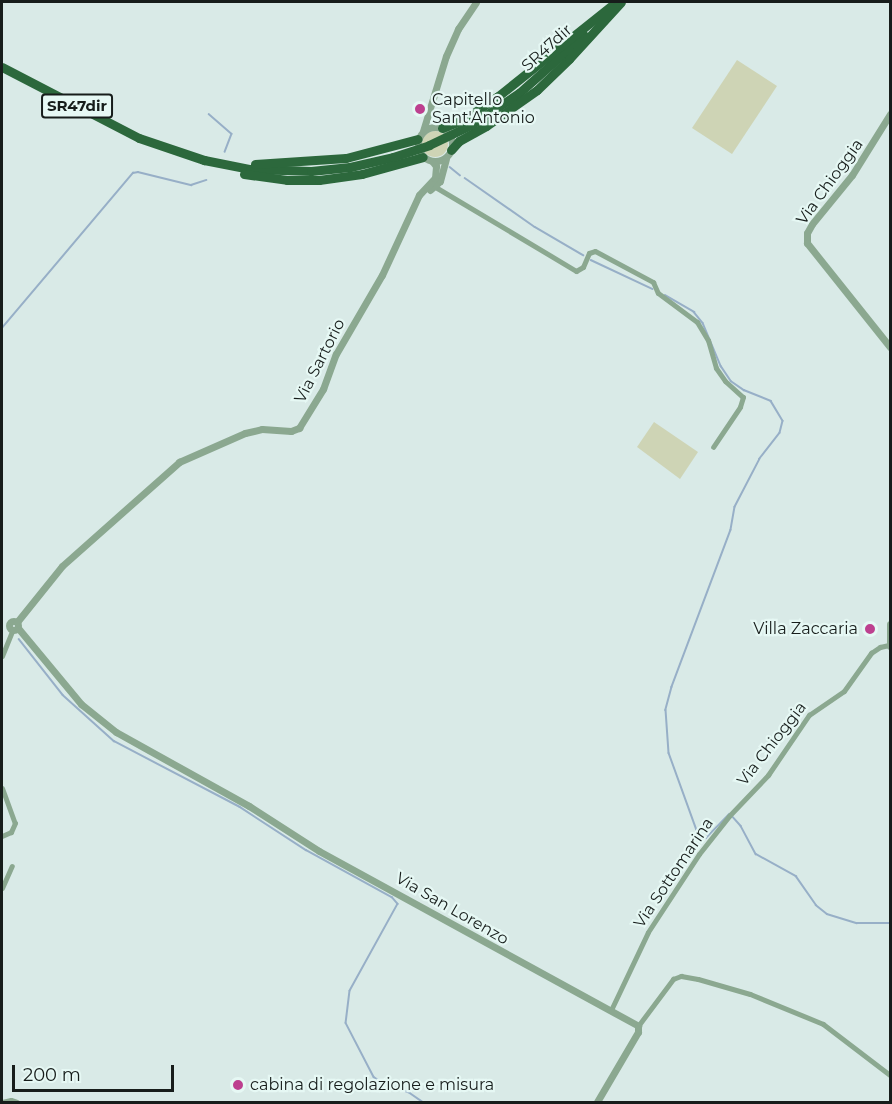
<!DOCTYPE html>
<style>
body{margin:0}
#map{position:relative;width:892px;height:1104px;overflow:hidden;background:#d9eae7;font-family:Montserrat,sans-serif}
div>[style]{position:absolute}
.green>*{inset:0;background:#ced4b5}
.round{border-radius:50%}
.stream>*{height:1.5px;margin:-0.75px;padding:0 0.75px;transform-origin:0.75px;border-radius:0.75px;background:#97afc7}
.minor>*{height:5px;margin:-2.5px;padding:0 2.5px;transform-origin:2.5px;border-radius:2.5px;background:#8ba890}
.tertiary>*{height:7px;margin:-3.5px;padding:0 3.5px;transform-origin:3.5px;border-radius:3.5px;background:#8ba890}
.tertiary>.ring{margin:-3.5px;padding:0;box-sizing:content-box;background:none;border:7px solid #8ba890;border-radius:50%}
.trunk>*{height:9px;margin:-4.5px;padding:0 4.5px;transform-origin:4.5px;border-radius:4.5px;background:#2c683c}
.trunk-bridge>*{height:9px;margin:-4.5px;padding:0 4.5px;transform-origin:4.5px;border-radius:4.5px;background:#2c683c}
.dots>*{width:16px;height:16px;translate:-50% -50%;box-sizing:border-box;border:3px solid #e6f8f4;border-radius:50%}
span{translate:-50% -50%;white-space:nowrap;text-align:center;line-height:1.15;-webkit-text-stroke:4.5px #e6f8f4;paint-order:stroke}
.shield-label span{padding:2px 4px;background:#e6f8f4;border:2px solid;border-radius:4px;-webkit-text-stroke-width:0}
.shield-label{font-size:15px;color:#171d1b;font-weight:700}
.street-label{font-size:16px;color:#171d1b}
.poi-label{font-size:16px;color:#171d1b}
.left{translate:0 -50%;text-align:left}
.right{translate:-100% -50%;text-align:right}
.frame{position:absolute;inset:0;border:3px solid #171d1b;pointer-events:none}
.scale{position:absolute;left:12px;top:1065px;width:162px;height:27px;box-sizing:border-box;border:3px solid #171d1b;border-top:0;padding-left:8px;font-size:18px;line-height:21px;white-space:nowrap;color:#171d1b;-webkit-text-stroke:4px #e6f8f4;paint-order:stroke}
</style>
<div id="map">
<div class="green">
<i style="clip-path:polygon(737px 60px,777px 86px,732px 154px,692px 128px)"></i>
<i class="round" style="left:422px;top:131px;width:26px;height:26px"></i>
<i style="clip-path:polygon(654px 422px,698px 452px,680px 479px,637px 447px)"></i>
</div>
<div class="stream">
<i style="left:209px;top:114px;width:30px;rotate:41deg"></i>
<i style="left:232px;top:134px;width:19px;rotate:111deg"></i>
<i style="left:450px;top:167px;width:13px;rotate:39deg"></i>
<i style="left:465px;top:178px;width:85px;rotate:35deg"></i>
<i style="left:535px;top:227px;width:56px;rotate:30.3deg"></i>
<i style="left:591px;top:260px;width:68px;rotate:25.1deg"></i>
<i style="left:665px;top:295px;width:34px;rotate:30deg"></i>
<i style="left:694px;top:312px;width:14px;rotate:51deg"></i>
<i style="left:703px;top:323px;width:47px;rotate:67.3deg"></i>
<i style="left:721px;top:366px;width:18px;rotate:56deg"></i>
<i style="left:731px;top:381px;width:16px;rotate:35deg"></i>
<i style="left:744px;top:390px;width:29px;rotate:22deg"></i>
<i style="left:771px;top:401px;width:23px;rotate:59deg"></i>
<i style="left:783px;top:421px;width:12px;rotate:104deg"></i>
<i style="left:780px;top:433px;width:33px;rotate:128deg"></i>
<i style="left:760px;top:459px;width:54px;rotate:117.5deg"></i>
<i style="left:735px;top:507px;width:23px;rotate:100deg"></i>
<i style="left:731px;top:530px;width:168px;rotate:110.6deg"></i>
<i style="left:672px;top:687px;width:24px;rotate:105deg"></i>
<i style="left:666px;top:710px;width:43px;rotate:86deg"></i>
<i style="left:669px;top:753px;width:88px;rotate:70.1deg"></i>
<i style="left:699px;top:836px;width:7px;rotate:16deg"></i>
<i style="left:706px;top:838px;width:33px;rotate:-46deg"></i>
<i style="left:2px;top:328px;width:203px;rotate:-49.8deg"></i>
<i style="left:133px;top:173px;width:5px;rotate:-11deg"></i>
<i style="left:138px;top:172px;width:55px;rotate:13.8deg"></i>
<i style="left:191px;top:185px;width:16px;rotate:-18deg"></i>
<i style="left:19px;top:639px;width:71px;rotate:51.8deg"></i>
<i style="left:63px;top:695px;width:69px;rotate:42deg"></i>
<i style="left:114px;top:741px;width:142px;rotate:27.6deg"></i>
<i style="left:240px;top:807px;width:79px;rotate:33.1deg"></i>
<i style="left:306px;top:850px;width:98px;rotate:28.7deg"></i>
<i style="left:392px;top:897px;width:9px;rotate:49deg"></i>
<i style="left:398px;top:904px;width:99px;rotate:118.9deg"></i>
<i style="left:350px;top:991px;width:32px;rotate:97deg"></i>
<i style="left:346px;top:1023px;width:61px;rotate:62.6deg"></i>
<i style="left:374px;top:1077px;width:11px;rotate:34deg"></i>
<i style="left:383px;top:1083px;width:29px;rotate:20deg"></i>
<i style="left:410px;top:1093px;width:16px;rotate:35deg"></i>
<i style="left:733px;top:817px;width:12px;rotate:48deg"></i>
<i style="left:741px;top:826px;width:32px;rotate:62deg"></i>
<i style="left:756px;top:854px;width:46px;rotate:28.8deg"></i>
<i style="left:796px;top:876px;width:35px;rotate:55deg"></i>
<i style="left:816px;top:905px;width:14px;rotate:39deg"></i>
<i style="left:827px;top:914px;width:31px;rotate:17deg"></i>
<i style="left:857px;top:923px;width:33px"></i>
</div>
<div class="minor">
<i style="left:432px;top:185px;width:168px;rotate:30.8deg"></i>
<i style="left:576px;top:271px;width:8px;rotate:-30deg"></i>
<i style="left:583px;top:267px;width:15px;rotate:-67deg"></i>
<i style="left:589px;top:253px;width:6px;rotate:-18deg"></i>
<i style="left:595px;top:251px;width:66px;rotate:28.1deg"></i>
<i style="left:653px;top:282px;width:12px;rotate:66deg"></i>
<i style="left:658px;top:293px;width:49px;rotate:36.6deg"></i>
<i style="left:697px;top:322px;width:21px;rotate:59deg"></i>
<i style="left:708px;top:340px;width:29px;rotate:74deg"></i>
<i style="left:716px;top:368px;width:16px;rotate:55deg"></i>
<i style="left:725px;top:381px;width:24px;rotate:42deg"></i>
<i style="left:743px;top:397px;width:10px;rotate:107deg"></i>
<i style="left:740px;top:407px;width:48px;rotate:124deg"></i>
<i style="left:2px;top:656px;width:27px;rotate:-68deg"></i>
<i style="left:2px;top:788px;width:37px;rotate:70deg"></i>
<i style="left:15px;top:823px;width:10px;rotate:114deg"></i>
<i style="left:11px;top:832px;width:10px;rotate:156deg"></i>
<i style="left:2px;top:888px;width:24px;rotate:-66deg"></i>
<i style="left:611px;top:1010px;width:86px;rotate:-64.6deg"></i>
<i style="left:648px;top:932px;width:93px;rotate:-56.8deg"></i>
<i style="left:699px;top:854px;width:48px;rotate:-51.7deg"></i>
<i style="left:729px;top:816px;width:57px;rotate:-46.4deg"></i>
<i style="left:768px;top:775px;width:73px;rotate:-55.7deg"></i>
<i style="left:809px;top:715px;width:42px;rotate:-34.4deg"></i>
<i style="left:844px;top:691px;width:47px;rotate:-54.6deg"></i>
<i style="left:871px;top:653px;width:11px;rotate:-34deg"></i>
<i style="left:880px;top:647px;width:9px;rotate:-13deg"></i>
<i style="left:638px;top:1026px;width:59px;rotate:-53.3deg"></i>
<i style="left:673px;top:979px;width:9px;rotate:-21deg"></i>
<i style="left:681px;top:976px;width:17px;rotate:10deg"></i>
<i style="left:698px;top:979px;width:54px;rotate:16.1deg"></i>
<i style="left:750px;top:994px;width:79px;rotate:22.3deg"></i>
<i style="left:823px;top:1024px;width:84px;rotate:37.3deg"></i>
<i style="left:2px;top:1102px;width:9px;rotate:-13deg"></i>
<i style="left:11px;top:1100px;width:6px;rotate:18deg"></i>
</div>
<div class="tertiary">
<i style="left:890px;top:114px;width:72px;rotate:121.9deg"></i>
<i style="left:852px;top:175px;width:63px;rotate:129.2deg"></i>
<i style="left:812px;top:224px;width:10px;rotate:119deg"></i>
<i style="left:807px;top:233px;width:10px;rotate:90deg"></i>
<i style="left:807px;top:243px;width:133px;rotate:51.4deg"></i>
<i class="ring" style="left:418px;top:127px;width:27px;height:27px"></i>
<i style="left:423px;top:131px;width:78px;rotate:-73deg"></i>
<i style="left:446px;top:56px;width:30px;rotate:-66deg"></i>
<i style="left:458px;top:29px;width:32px;rotate:-56deg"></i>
<i style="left:430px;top:190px;width:13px;rotate:-42deg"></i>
<i style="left:440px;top:181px;width:23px;rotate:-75deg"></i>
<i class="ring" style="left:9.5px;top:621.5px;width:2px;height:2px"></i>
<i style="left:17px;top:622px;width:72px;rotate:-51.2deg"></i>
<i style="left:62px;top:566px;width:157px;rotate:-41.6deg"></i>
<i style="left:179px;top:462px;width:72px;rotate:-23.7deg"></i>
<i style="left:245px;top:433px;width:17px;rotate:-13deg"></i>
<i style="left:262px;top:429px;width:29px;rotate:4deg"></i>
<i style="left:291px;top:431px;width:9px;rotate:-21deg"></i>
<i style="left:299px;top:428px;width:46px;rotate:-58.4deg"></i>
<i style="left:323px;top:389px;width:37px;rotate:-70deg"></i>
<i style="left:336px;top:354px;width:91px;rotate:-59.8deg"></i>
<i style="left:382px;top:275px;width:88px;rotate:-65.2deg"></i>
<i style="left:419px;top:195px;width:23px;rotate:-47deg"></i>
<i style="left:435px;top:178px;width:12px;rotate:-85deg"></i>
<i style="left:436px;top:166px;width:6px;rotate:-129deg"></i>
<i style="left:890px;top:624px;width:22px;rotate:90deg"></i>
<i style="left:18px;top:628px;width:99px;rotate:50.3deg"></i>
<i style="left:81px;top:704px;width:45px;rotate:38.7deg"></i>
<i style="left:116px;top:732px;width:152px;rotate:29.1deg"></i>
<i style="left:249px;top:806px;width:83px;rotate:32.7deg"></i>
<i style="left:319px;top:851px;width:364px;rotate:28.7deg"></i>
<i style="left:638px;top:1026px;width:6px;rotate:90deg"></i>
<i style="left:638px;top:1032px;width:81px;rotate:120.4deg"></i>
</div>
<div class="trunk">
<i style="left:2px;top:67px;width:154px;rotate:27.4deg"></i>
<i style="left:139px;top:138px;width:69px;rotate:18.7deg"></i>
<i style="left:204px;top:160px;width:47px;rotate:11.1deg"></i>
<i style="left:250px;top:169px;width:61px;rotate:1.9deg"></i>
<i style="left:311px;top:171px;width:39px;rotate:-6deg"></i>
<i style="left:350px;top:167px;width:44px;rotate:-13.1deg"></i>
<i style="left:471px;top:125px;width:58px;rotate:-33.7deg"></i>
<i style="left:519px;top:93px;width:87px;rotate:-41.7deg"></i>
<i style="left:442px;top:128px;width:25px;rotate:-21deg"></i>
<i style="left:465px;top:119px;width:39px;rotate:-35deg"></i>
<i style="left:497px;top:97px;width:152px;rotate:-38.6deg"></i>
<i style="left:451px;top:150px;width:12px;rotate:-48deg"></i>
<i style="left:459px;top:141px;width:31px;rotate:-29deg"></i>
<i style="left:486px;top:126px;width:62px;rotate:-35.2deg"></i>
<i style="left:537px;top:90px;width:45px;rotate:-44.1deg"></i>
<i style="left:569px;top:59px;width:77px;rotate:-47.6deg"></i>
<i style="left:255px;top:164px;width:91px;rotate:-3.8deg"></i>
<i style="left:346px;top:158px;width:74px;rotate:-14.8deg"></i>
<i style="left:244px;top:174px;width:43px;rotate:7.9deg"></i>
<i style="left:287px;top:180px;width:32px"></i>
<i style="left:319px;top:180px;width:43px;rotate:-7.9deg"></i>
<i style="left:362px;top:174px;width:63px;rotate:-15.6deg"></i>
</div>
<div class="trunk-bridge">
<i style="left:393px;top:157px;width:38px;rotate:-18deg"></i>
<i style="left:429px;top:145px;width:47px;rotate:-25.5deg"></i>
</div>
<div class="dots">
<i style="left:420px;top:109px;background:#bd408f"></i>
<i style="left:870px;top:629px;background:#bd408f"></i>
<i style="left:238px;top:1085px;background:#bd408f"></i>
</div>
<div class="shield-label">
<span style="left:77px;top:106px">SR47dir</span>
</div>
<div class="street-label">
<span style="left:547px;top:48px;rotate:-42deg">SR47dir</span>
<span style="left:830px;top:182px;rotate:-54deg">Via Chioggia</span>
<span style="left:320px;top:361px;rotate:-63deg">Via Sartorio</span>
<span style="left:772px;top:744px;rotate:-52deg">Via Chioggia</span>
<span style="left:674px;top:873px;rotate:-56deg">Via Sottomarina</span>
<span style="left:452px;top:909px;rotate:30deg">Via San Lorenzo</span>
</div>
<div class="poi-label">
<span class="left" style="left:432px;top:109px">Capitello<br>Sant'Antonio</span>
<span class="right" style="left:858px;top:629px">Villa Zaccaria</span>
<span class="left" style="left:250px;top:1085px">cabina di regolazione e misura</span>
</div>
<div class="frame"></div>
<div class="scale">200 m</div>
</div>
